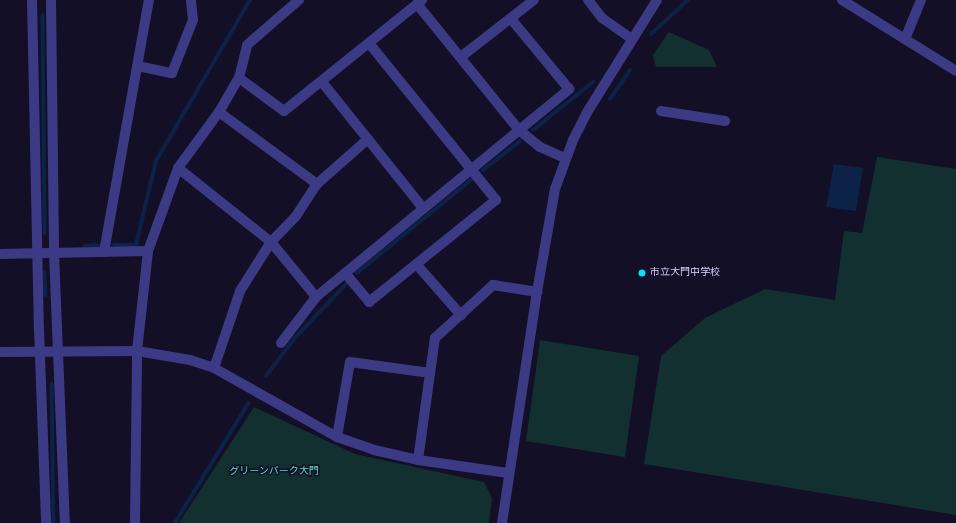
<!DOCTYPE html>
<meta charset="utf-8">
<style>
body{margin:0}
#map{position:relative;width:956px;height:523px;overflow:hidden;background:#130f26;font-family:"Fira Sans Condensed","Noto Sans JP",sans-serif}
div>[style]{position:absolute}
.green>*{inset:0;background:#12302f}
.water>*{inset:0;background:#0c2248}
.stream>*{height:3.5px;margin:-1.75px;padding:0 1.75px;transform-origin:1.75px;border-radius:1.75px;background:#0c2248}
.minor>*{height:10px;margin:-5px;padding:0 5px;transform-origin:5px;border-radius:5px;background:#3d3a85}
.tertiary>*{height:10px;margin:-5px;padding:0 5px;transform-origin:5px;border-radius:5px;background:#3d3a85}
.dots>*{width:11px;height:11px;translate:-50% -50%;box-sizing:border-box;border:2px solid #130f26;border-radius:50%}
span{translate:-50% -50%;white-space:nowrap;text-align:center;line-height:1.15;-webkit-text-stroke:3px #130f26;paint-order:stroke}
.poi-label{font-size:10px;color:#d9d4ff}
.left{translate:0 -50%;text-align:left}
.park-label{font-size:10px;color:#5fe0c0}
</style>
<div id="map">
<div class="green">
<i style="clip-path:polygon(669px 32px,709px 50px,717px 67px,656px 67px,653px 55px)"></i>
<i style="clip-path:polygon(877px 157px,956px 169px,956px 515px,644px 464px,661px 356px,705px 318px,765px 289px,835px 300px,844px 231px,862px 233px)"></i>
<i style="clip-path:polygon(540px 340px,639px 356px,625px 457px,526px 441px)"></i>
<i style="clip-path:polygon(254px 407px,355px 454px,484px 482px,492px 498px,489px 523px,179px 523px)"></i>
</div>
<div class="water">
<i style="clip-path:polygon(834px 164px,863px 168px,856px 211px,826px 207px)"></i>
</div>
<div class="stream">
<i style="left:43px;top:15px;width:218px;rotate:89.5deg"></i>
<i style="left:651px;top:34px;width:50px;rotate:-42.6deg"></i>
<i style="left:610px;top:99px;width:35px;rotate:-55deg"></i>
<i style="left:533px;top:130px;width:77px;rotate:-38.7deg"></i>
<i style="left:483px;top:170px;width:46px;rotate:-37.9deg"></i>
<i style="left:114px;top:245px;width:22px"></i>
<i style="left:136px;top:245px;width:86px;rotate:-76.6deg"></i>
<i style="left:156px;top:161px;width:186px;rotate:-59.7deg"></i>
<i style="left:85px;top:246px;width:13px;rotate:-4deg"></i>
<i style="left:45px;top:272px;width:23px;rotate:88deg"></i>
<i style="left:357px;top:273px;width:147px;rotate:-39.2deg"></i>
<i style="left:266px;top:376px;width:48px;rotate:-52.7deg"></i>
<i style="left:295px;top:338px;width:74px;rotate:-46.6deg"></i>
<i style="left:52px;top:384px;width:139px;rotate:89.2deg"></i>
<i style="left:175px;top:523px;width:140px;rotate:-58.5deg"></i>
</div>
<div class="minor">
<i style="left:588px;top:0;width:23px;rotate:52deg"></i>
<i style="left:602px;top:18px;width:37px;rotate:35deg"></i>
<i style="left:417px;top:4px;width:162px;rotate:51deg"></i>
<i style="left:519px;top:130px;width:27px;rotate:39deg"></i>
<i style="left:540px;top:147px;width:27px;rotate:24deg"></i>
<i style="left:905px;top:39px;width:42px;rotate:-67.7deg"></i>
<i style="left:462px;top:56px;width:91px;rotate:-37.9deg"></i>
<i style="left:138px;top:66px;width:35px;rotate:12deg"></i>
<i style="left:172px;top:73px;width:57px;rotate:-68.4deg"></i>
<i style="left:193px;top:20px;width:20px;rotate:-96deg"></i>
<i style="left:239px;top:78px;width:56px;rotate:36.3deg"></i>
<i style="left:284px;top:111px;width:177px;rotate:-38.8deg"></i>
<i style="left:322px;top:82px;width:160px;rotate:51.3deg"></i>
<i style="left:661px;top:111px;width:65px;rotate:8.9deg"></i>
<i style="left:219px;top:112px;width:122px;rotate:36.3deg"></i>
<i style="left:178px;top:168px;width:119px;rotate:38.5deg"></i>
<i style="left:271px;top:242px;width:71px;rotate:50.7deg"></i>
<i style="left:104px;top:252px;width:256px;rotate:-79.9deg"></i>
<i style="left:0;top:254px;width:148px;rotate:-1.2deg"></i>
<i style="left:417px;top:265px;width:67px;rotate:48.7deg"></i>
<i style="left:345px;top:273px;width:38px;rotate:50deg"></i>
<i style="left:369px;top:302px;width:163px;rotate:-38.8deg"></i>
<i style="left:496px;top:200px;width:202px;rotate:-129deg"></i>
<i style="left:281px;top:343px;width:58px;rotate:-52.7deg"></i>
<i style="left:316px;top:297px;width:328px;rotate:-39.4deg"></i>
<i style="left:569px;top:89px;width:91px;rotate:-129.6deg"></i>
<i style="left:214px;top:368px;width:81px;rotate:-71.3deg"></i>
<i style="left:240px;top:291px;width:58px;rotate:-57.7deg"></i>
<i style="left:271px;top:242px;width:36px;rotate:-46deg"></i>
<i style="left:296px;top:216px;width:38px;rotate:-57deg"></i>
<i style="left:317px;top:184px;width:68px;rotate:-41.4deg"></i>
<i style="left:337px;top:437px;width:76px;rotate:-80.2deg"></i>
<i style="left:350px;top:362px;width:81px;rotate:7.8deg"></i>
<i style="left:418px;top:460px;width:123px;rotate:-82.1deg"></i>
<i style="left:435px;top:338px;width:79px;rotate:-42.4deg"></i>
<i style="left:493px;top:285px;width:45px;rotate:9deg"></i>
<i style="left:135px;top:523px;width:172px;rotate:-89.3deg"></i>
<i style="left:137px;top:351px;width:101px;rotate:-83.7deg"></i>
<i style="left:148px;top:251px;width:88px;rotate:-70.1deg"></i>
<i style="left:178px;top:168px;width:69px;rotate:-53.8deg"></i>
<i style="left:219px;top:112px;width:39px;rotate:-60deg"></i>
<i style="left:239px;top:78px;width:34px;rotate:-76deg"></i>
<i style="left:247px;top:45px;width:69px;rotate:-40.9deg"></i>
</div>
<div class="tertiary">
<i style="left:32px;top:0;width:329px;rotate:88.8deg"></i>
<i style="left:39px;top:329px;width:194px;rotate:87.9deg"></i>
<i style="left:51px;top:0;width:253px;rotate:89.3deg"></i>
<i style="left:54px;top:253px;width:270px;rotate:87.7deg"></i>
<i style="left:842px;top:0;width:134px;rotate:31.9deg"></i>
<i style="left:0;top:352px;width:137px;rotate:-0.4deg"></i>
<i style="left:137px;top:351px;width:54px;rotate:9.6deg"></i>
<i style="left:190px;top:360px;width:25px;rotate:18deg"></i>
<i style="left:214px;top:368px;width:141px;rotate:29.3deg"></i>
<i style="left:337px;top:437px;width:39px;rotate:19deg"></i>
<i style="left:374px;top:450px;width:45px;rotate:12.8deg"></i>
<i style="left:418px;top:460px;width:91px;rotate:8.2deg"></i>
<i style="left:502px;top:523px;width:234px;rotate:-81.4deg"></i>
<i style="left:537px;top:292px;width:105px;rotate:-80.1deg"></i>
<i style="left:555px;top:189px;width:52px;rotate:-69.8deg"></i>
<i style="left:573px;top:140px;width:29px;rotate:-63deg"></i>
<i style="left:586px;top:114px;width:134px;rotate:-58.1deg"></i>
</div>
<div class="dots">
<i style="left:642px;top:273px;background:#00e5ff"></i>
</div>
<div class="poi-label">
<span class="left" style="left:650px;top:273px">市立大門中学校</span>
</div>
<div class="park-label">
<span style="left:274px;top:472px">グリーンパーク大門</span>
</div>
</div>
